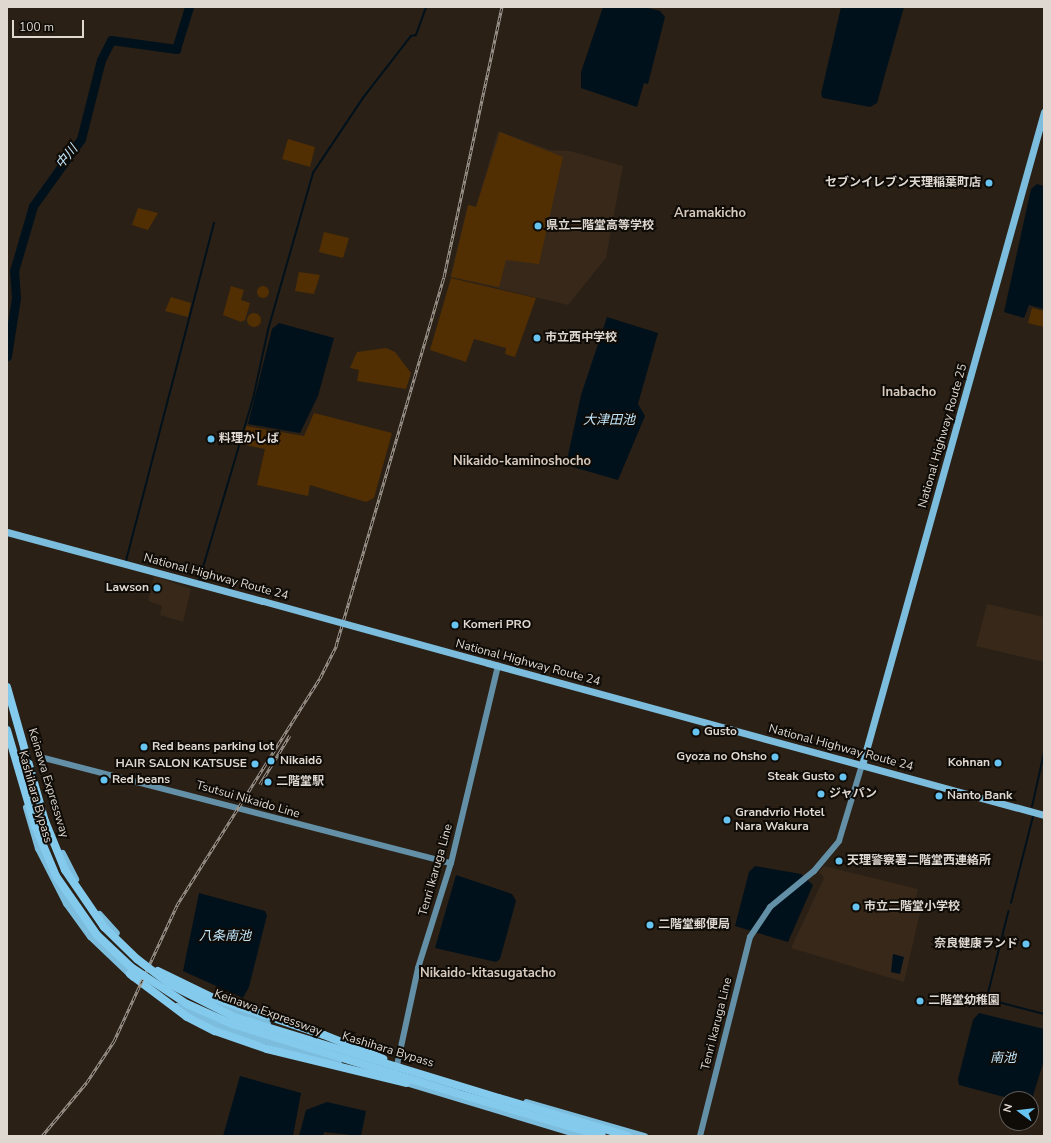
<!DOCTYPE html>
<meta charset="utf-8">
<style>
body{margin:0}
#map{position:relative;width:1051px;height:1143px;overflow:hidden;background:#2a2016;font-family:"Nunito Sans","Noto Sans JP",sans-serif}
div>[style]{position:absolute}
.built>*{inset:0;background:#372819}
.green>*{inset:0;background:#512f03}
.round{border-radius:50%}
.water>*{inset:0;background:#00111b}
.stream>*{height:1.5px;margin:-0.75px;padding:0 0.75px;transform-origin:0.75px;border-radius:0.75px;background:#00111b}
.river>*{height:9px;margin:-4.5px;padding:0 4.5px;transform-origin:4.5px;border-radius:4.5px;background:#00111b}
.secondary>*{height:6px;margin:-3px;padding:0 3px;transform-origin:3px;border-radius:3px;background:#6390a6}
.trunk>*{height:7px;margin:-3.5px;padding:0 3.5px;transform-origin:3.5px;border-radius:3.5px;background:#7cbcdc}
.motorway>*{height:8px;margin:-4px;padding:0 4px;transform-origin:4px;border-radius:4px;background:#83caed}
.rail>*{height:3px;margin-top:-1.5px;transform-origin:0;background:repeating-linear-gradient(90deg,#0f0b07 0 4.5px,#a19991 0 9px);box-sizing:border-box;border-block:1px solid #a19991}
.trunk-bridge>*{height:7px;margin:-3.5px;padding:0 3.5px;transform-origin:3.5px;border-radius:3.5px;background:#7cbcdc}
.motorway-bridge>*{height:8px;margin:-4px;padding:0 4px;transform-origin:4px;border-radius:4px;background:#83caed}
.dots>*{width:11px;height:11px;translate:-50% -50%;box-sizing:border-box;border:2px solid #0f0b07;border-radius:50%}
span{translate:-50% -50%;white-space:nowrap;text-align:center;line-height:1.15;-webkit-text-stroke:4px #0f0b07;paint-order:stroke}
.poi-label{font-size:12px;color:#dfd8d1;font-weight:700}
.right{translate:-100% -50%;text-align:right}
.left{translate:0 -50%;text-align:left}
.street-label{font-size:12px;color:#dfd8d1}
.water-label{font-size:13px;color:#c0e5f9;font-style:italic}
.neighbourhood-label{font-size:13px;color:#d6c9bc;font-weight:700}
.frame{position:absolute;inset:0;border:8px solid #dfd8d1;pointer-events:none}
.north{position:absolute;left:999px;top:1091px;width:40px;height:40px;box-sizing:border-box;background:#0f0b07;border:1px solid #625d58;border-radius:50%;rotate:285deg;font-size:11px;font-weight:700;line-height:16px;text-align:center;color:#dfd8d1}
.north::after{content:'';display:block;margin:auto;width:14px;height:18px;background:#67c4f0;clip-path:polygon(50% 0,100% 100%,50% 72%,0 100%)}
.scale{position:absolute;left:12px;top:20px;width:72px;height:18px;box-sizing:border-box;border:2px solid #dfd8d1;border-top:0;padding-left:5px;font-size:12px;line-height:14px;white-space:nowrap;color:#dfd8d1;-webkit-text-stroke:3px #0f0b07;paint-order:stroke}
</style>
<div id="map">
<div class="built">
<i style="clip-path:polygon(498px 131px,550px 150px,570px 151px,623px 166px,606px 258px,568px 305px,450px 277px,468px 205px,476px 207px)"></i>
<i style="clip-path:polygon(154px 576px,191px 589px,183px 622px,160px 615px,162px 606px,148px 601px)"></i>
<i style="clip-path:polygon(987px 604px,1044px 617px,1044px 662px,976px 646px)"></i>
<i style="clip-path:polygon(824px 866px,918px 889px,916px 898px,923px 900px,904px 982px,791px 948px,824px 878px,819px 872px)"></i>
</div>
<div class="green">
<i style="clip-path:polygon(500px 132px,563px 157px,539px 264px,506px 260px,499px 287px,451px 277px,468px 205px,476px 207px)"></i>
<i style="clip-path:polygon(288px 139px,315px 147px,310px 167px,282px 159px)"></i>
<i style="clip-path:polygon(138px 208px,158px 213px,148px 230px,132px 225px)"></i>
<i style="clip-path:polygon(324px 232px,349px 238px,343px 258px,319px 252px)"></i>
<i style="clip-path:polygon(299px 272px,320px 275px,314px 294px,295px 291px)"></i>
<i style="clip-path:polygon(451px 278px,536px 298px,515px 357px,505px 354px,506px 348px,474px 339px,466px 362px,430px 350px)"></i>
<i style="clip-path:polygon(231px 286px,244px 290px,241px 300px,250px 303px,245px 320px,241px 322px,223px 315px)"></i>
<i class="round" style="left:257px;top:286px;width:12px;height:12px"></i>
<i style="clip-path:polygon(171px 297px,191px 303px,188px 317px,165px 311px)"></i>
<i style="clip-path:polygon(1032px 308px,1044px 311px,1044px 327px,1028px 323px)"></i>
<i class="round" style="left:247px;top:313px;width:14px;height:14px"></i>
<i style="clip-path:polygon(386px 348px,395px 352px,411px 373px,406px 389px,357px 381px,359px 370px,350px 368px,357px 352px)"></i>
<i style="clip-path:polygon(314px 413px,392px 433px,374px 498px,366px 502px,310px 485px,308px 496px,257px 485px,265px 449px,241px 444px,246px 426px,304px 436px)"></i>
</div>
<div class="water">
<i style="clip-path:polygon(603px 7px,644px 7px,660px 11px,665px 17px,648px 84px,644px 83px,637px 107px,581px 88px,581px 72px)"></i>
<i style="clip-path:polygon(841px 7px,904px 7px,877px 103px,870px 107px,823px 98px,821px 94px)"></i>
<i style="clip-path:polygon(1037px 184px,1044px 186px,1044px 309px,1029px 305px,1024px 318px,1004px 312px,1031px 189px)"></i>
<i style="clip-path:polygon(607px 317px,658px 333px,638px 404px,645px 416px,618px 480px,566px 465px,581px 395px)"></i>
<i style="clip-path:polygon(279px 323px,334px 338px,318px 396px,300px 433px,248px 424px,272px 329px)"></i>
<i style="clip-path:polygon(755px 866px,801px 874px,813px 885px,788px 942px,735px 926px,749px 872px)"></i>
<i style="clip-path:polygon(456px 875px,512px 894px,516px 901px,500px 959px,496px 962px,435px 948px)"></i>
<i style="clip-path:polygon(199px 893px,265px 911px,267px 915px,249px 987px,243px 998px,183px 971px)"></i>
<i style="clip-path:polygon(893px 954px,904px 957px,900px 974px,891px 972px)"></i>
<i style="clip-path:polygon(979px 1013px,1044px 1029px,1044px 1060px,1032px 1099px,1012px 1099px,959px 1085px,958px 1079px,973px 1020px)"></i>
<i style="clip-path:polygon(240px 1076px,301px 1093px,293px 1136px,223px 1136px)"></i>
<i style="clip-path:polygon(327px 1102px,366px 1111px,361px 1136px,324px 1132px,323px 1136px,299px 1136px,306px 1110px)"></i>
</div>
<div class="stream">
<i style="left:126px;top:561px;width:349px;rotate:-75.4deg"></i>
<i style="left:199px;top:581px;width:190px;rotate:-73.5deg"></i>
<i style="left:253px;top:399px;width:71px;rotate:-77.7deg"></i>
<i style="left:268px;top:330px;width:163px;rotate:-74deg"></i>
<i style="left:313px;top:173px;width:90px;rotate:-56.3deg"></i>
<i style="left:363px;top:98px;width:78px;rotate:-52.3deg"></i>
<i style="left:411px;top:36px;width:5px;rotate:-11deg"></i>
<i style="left:416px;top:35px;width:30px;rotate:-70deg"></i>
<i style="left:1032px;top:807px;width:55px;rotate:-77.5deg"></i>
<i style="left:1011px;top:903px;width:89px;rotate:-75.7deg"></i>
<i style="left:1009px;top:911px;width:91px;rotate:104deg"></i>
<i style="left:987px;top:999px;width:59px;rotate:14.7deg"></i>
</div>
<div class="river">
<i style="left:7px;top:356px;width:59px;rotate:-81.2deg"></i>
<i style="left:16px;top:298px;width:27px;rotate:-94deg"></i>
<i style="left:14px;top:271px;width:68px;rotate:-73.7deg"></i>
<i style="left:33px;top:206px;width:82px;rotate:-54.4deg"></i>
<i style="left:81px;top:139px;width:81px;rotate:-75.8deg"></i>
<i style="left:101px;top:60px;width:22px;rotate:-63deg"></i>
<i style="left:111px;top:40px;width:66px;rotate:7.9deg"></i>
<i style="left:176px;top:49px;width:44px;rotate:-72.8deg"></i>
</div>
<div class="secondary">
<i style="left:40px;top:757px;width:424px;rotate:14.5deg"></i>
<i style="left:396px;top:1070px;width:104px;rotate:-77.8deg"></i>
<i style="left:418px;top:968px;width:110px;rotate:-72.6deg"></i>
<i style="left:451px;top:863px;width:203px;rotate:-76.6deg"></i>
<i style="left:700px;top:1136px;width:205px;rotate:-75.9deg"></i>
<i style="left:750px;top:937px;width:36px;rotate:-56deg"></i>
<i style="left:770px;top:907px;width:57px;rotate:-39.3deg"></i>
<i style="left:814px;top:871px;width:39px;rotate:-50deg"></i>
<i style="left:839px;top:841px;width:79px;rotate:-73.2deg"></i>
</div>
<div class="trunk">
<i style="left:7px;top:532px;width:265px;rotate:15.1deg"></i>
<i style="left:488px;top:663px;width:576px;rotate:15.29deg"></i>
<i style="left:862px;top:765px;width:678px;rotate:-74.43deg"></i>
<i style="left:26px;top:807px;width:43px;rotate:73.7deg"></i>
<i style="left:38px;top:848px;width:62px;rotate:63deg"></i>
<i style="left:66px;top:903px;width:41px;rotate:54deg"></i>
<i style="left:90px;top:936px;width:59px;rotate:43.6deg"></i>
<i style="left:62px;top:853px;width:29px;rotate:63deg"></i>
<i style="left:99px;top:914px;width:25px;rotate:48deg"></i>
<i style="left:212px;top:1001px;width:59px;rotate:21.8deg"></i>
<i style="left:177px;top:1006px;width:56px;rotate:24.3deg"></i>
<i style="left:228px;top:1029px;width:115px;rotate:17.2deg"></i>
<i style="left:402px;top:1081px;width:190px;rotate:16.8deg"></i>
<i style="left:526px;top:1102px;width:123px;rotate:16.1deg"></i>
</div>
<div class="motorway">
<i style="left:158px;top:971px;width:59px;rotate:26.1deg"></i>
<i style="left:130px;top:974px;width:71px;rotate:37deg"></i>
<i style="left:456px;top:1093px;width:152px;rotate:16.4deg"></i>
<i style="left:499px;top:1098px;width:134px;rotate:16.4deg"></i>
</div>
<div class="rail">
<i style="left:260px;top:784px;width:57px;rotate:-58.5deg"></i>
<i style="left:42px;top:1136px;width:70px;rotate:-50.2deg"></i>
<i style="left:87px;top:1082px;width:49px;rotate:-56.6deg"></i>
<i style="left:114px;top:1041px;width:150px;rotate:-65.1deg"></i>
<i style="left:177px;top:905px;width:268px;rotate:-57.8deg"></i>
<i style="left:320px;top:678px;width:36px;rotate:-63deg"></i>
<i style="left:336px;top:646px;width:384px;rotate:-73.7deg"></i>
<i style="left:444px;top:277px;width:276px;rotate:-77.9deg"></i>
</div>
<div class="trunk-bridge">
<i style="left:263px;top:601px;width:233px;rotate:15.4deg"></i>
</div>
<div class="motorway-bridge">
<i style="left:7px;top:687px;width:139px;rotate:74.2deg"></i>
<i style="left:45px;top:821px;width:53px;rotate:67.8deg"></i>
<i style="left:65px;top:870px;width:69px;rotate:55.6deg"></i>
<i style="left:104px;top:927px;width:46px;rotate:44.1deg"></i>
<i style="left:137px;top:959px;width:43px;rotate:37.4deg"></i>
<i style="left:171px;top:985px;width:71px;rotate:26.9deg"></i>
<i style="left:234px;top:1017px;width:277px;rotate:17deg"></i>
<i style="left:7px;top:730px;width:100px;rotate:73.7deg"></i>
<i style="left:35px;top:826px;width:54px;rotate:67.2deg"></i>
<i style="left:56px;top:876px;width:72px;rotate:55.2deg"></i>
<i style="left:97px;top:935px;width:47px;rotate:43.3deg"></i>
<i style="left:131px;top:967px;width:67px;rotate:33.5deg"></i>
<i style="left:187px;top:1004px;width:49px;rotate:24deg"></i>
<i style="left:232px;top:1024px;width:234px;rotate:17.1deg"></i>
<i style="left:211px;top:997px;width:119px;rotate:18.6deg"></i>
<i style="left:324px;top:1035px;width:64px;rotate:22.1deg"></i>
<i style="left:187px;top:1017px;width:31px;rotate:27deg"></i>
<i style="left:215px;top:1031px;width:55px;rotate:19.1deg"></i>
<i style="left:267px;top:1049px;width:143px;rotate:13.7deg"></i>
</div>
<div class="dots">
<i style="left:989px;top:183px;background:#67c4f0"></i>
<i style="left:538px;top:226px;background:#67c4f0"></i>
<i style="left:537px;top:338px;background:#67c4f0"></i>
<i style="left:211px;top:439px;background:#67c4f0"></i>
<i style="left:157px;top:588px;background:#67c4f0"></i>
<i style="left:455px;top:625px;background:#67c4f0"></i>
<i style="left:696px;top:732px;background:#67c4f0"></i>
<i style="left:144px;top:747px;background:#67c4f0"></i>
<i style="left:775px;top:757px;background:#67c4f0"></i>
<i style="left:271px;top:761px;background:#67c4f0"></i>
<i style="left:998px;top:763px;background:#67c4f0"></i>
<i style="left:255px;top:764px;background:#67c4f0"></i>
<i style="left:843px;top:777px;background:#67c4f0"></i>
<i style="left:104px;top:780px;background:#67c4f0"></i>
<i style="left:268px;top:782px;background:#67c4f0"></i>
<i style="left:821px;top:794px;background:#67c4f0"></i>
<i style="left:939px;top:796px;background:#67c4f0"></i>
<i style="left:727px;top:820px;background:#67c4f0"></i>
<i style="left:839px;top:861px;background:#67c4f0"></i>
<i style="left:856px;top:907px;background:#67c4f0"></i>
<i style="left:650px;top:925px;background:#67c4f0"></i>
<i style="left:1026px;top:944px;background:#67c4f0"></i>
<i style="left:920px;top:1001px;background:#67c4f0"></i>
</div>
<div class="poi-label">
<span class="right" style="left:981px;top:183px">セブンイレブン天理稲葉町店</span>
<span class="left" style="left:546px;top:226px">県立二階堂高等学校</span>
<span class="left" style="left:545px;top:338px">市立西中学校</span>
<span class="left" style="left:219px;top:439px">料理かしば</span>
<span class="right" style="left:149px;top:588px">Lawson</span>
<span class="left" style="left:463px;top:625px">Komeri PRO</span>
<span class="left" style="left:704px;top:732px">Gusto</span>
<span class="left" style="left:152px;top:747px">Red beans parking lot</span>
<span class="right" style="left:767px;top:757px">Gyoza no Ohsho</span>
<span class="left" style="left:280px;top:761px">Nikaidō</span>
<span class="right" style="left:990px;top:763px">Kohnan</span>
<span class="right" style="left:247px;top:764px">HAIR SALON KATSUSE</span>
<span class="right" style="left:835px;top:777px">Steak Gusto</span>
<span class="left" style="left:112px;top:780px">Red beans</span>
<span class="left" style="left:276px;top:782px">二階堂駅</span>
<span class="left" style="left:829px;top:794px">ジャパン</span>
<span class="left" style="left:947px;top:796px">Nanto Bank</span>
<span class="left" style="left:735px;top:820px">Grandvrio Hotel<br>Nara Wakura</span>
<span class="left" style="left:847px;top:861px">天理警察署二階堂西連絡所</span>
<span class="left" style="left:864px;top:907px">市立二階堂小学校</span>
<span class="left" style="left:658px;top:925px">二階堂郵便局</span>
<span class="right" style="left:1018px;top:944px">奈良健康ランド</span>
<span class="left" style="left:928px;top:1001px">二階堂幼稚園</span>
</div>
<div class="street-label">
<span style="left:943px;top:436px;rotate:-74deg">National Highway Route 25</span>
<span style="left:216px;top:577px;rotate:15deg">National Highway Route 24</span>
<span style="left:528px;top:663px;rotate:15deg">National Highway Route 24</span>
<span style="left:841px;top:748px;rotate:15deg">National Highway Route 24</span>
<span style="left:48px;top:783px;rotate:73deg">Keinawa Expressway</span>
<span style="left:35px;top:797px;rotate:74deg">Kashihara Bypass</span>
<span style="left:248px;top:800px;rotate:16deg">Tsutsui Nikaido Line</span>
<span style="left:436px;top:870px;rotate:-74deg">Tenri Ikaruga Line</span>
<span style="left:268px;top:1013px;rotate:20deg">Keinawa Expressway</span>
<span style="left:717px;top:1024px;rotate:-76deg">Tenri Ikaruga Line</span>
<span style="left:388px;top:1050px;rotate:17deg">Kashihara Bypass</span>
</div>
<div class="water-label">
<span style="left:67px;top:157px;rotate:-51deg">中川</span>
<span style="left:609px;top:420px">大津田池</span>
<span style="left:225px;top:936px">八条南池</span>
<span style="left:1003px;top:1058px">南池</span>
</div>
<div class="neighbourhood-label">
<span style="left:710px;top:213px">Aramakicho</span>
<span style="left:909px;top:392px">Inabacho</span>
<span style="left:522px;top:461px">Nikaido-kaminoshocho</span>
<span style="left:488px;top:973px">Nikaido-kitasugatacho</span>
</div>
<div class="frame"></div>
<div class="north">N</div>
<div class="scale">100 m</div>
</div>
